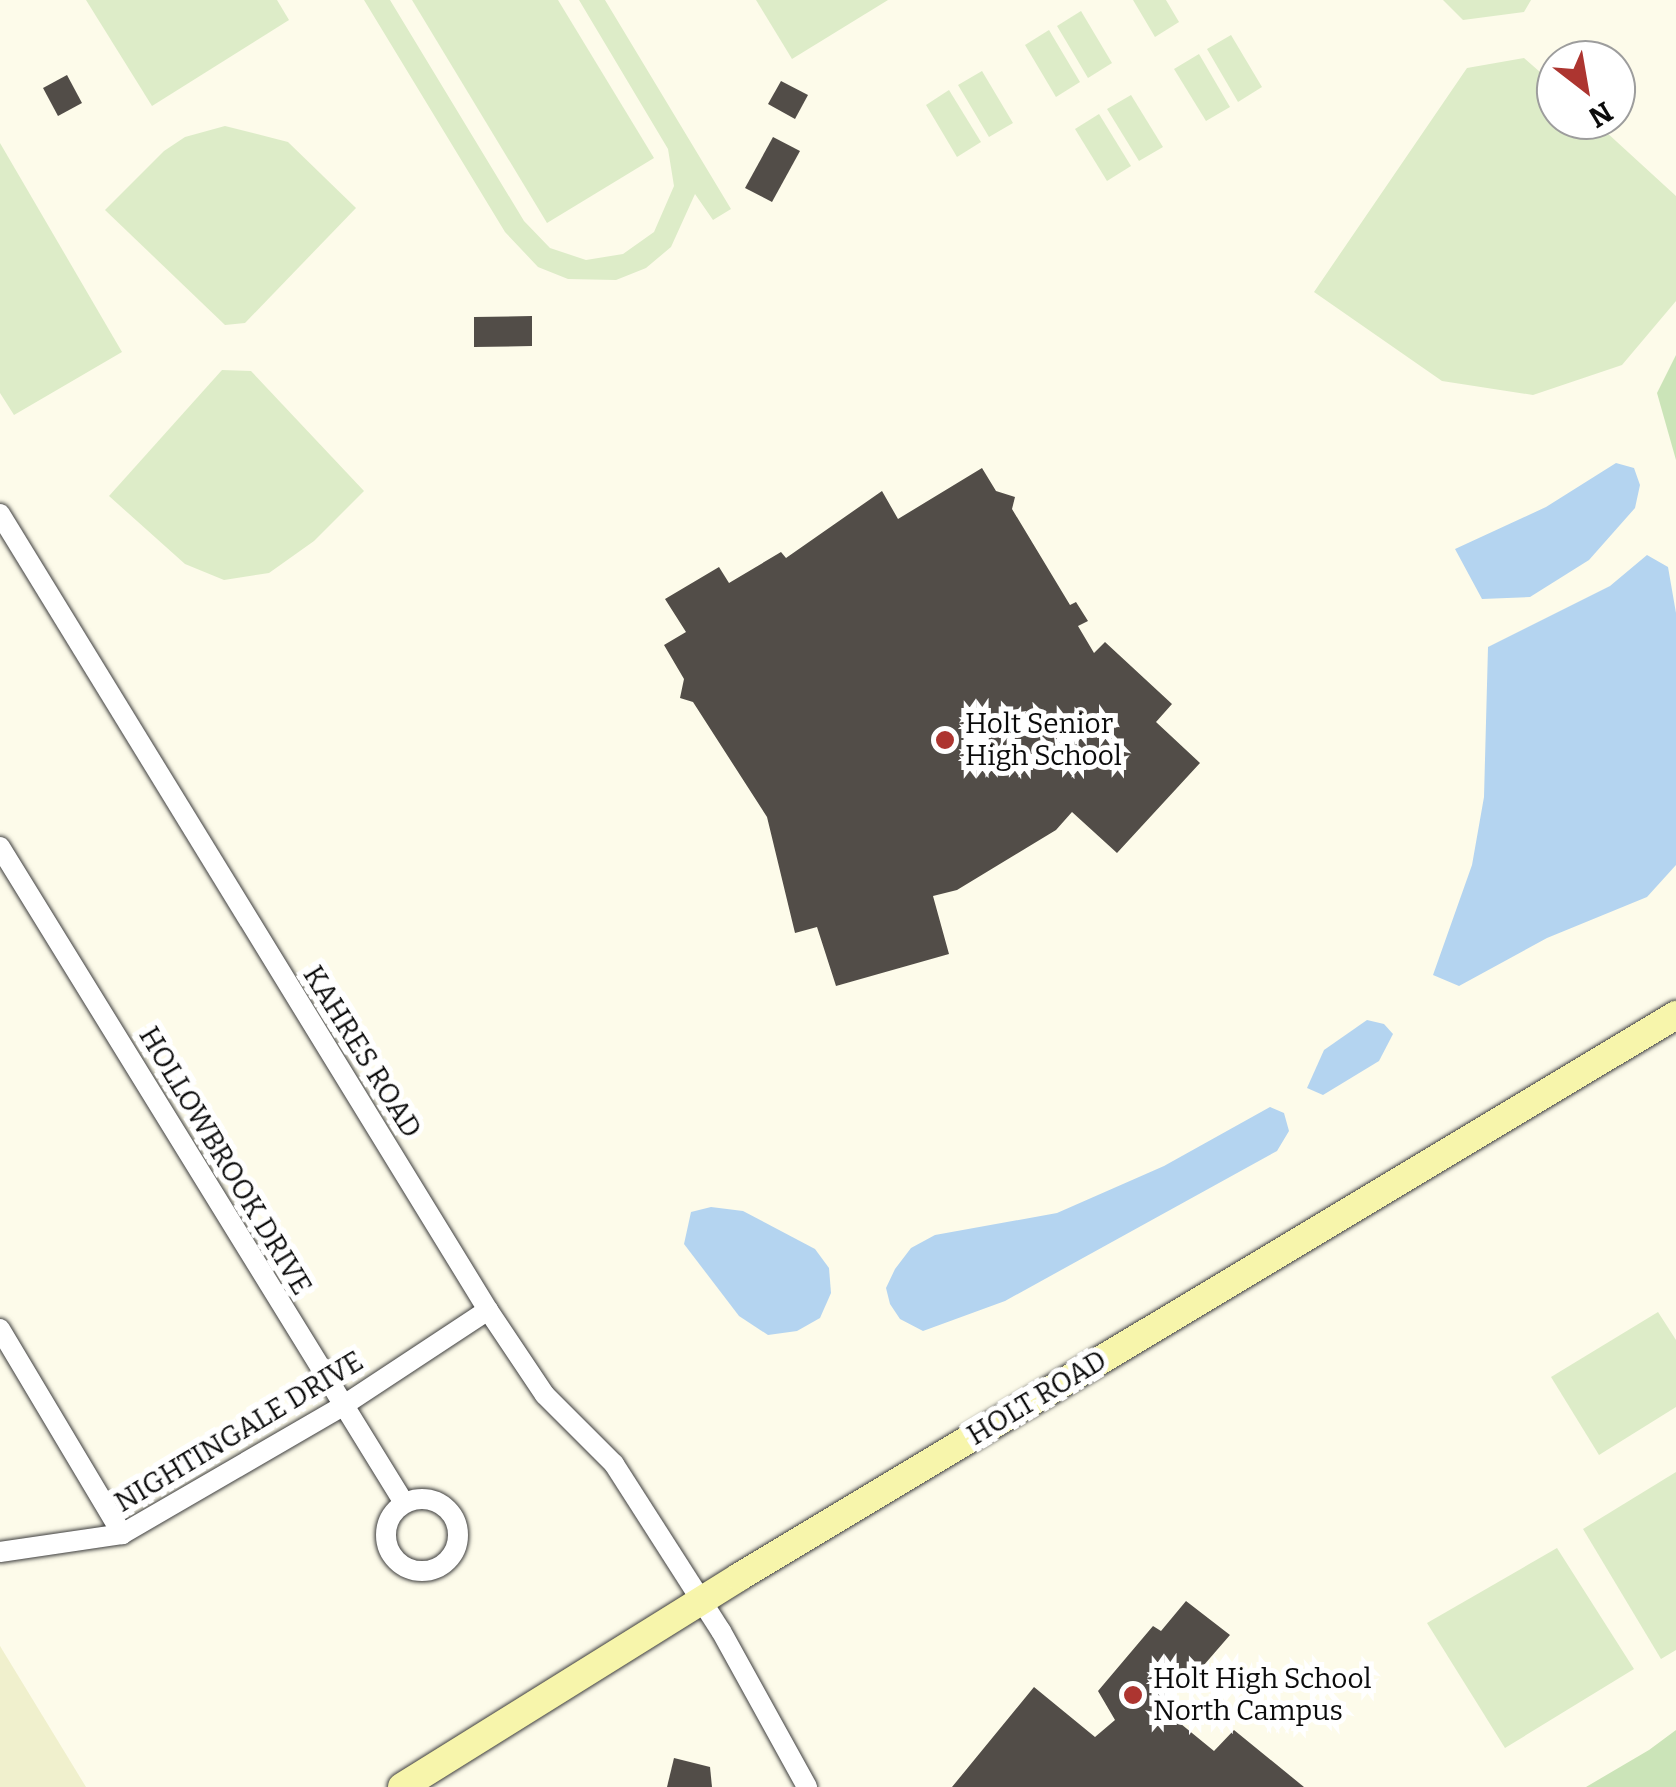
<!DOCTYPE html>
<style>
body{margin:0}
#map{position:relative;width:1676px;height:1787px;overflow:hidden;background:#fdfbea;font-family:Bitter,serif}
div>[style]{position:absolute}
.farmland>*{inset:0;background:#f0f0cd}
.green>*{inset:0;background:#cbe4b8}
.pitch>*{inset:0;background:#ddecc8}
.water>*{inset:0;background:#b4d4f0}
.building>*{inset:0;background:#524d48}
.roads{filter:drop-shadow(0 0 2px #3e3e3e) drop-shadow(0 0 2px #3e3e3e)}
.minor>*{height:20px;margin:-10px;padding:0 10px;transform-origin:10px;border-radius:10px;background:#fff}
.minor>.ring{margin:-10px;padding:0;box-sizing:content-box;background:none;border:20px solid #fff;border-radius:50%}
.secondary>*{height:28px;margin:-14px;padding:0 14px;transform-origin:14px;border-radius:14px;background:#f7f5ab}
.dots>*{width:28px;height:28px;translate:-50% -50%;box-sizing:border-box;border:5px solid #fff;border-radius:50%}
span{translate:-50% -50%;white-space:nowrap;text-align:center;line-height:1.15;-webkit-text-stroke:10px #fff;paint-order:stroke}
.poi-label{font-size:28px;color:#0b0b0b}
.left{translate:0 -50%;text-align:left}
.street-label{font-size:28px;color:#0b0b0b}
.north{position:absolute;left:1536px;top:40px;width:100px;height:100px;box-sizing:border-box;background:#fff;border:2px solid #9d9d9d;border-radius:50%;rotate:149deg;font-size:28px;font-weight:700;line-height:40px;text-align:center;color:#0b0b0b}
.north::after{content:'';display:block;margin:auto;width:35px;height:45px;background:#ad3530;clip-path:polygon(50% 0,100% 100%,50% 72%,0 100%)}
</style>
<div id="map">
<div class="farmland">
<i style="clip-path:polygon(0 1646px,86px 1787px,0 1787px)"></i>
</div>
<div class="green">
<i style="clip-path:polygon(1676px 355px,1676px 460px,1657px 393px)"></i>
<i style="clip-path:polygon(1676px 1730px,1676px 1787px,1586px 1787px,1649px 1750px)"></i>
</div>
<div class="pitch">
<i style="clip-path:polygon(86px 0,277px 0,289px 20px,152px 106px)"></i>
<i style="clip-path:polygon(364px 0,390px 0,524px 221px,550px 248px,586px 260px,623px 254px,654px 232px,674px 186px,668px 149px,579px 0,605px 0,731px 209px,713px 220px,695px 194px,671px 247px,646px 268px,616px 280px,568px 279px,538px 267px,505px 232px)"></i>
<i style="clip-path:polygon(412px 0,558px 0,654px 158px,547px 223px)"></i>
<i style="clip-path:polygon(756px 0,888px 0,792px 59px)"></i>
<i style="clip-path:polygon(1133px 0,1166px 0,1179px 22px,1155px 37px)"></i>
<i style="clip-path:polygon(1443px 0,1531px 0,1524px 12px,1463px 20px)"></i>
<i style="clip-path:polygon(1081px 11px,1112px 63px,1088px 78px,1057px 26px)"></i>
<i style="clip-path:polygon(1049px 30px,1080px 82px,1056px 97px,1025px 45px)"></i>
<i style="clip-path:polygon(1231px 35px,1262px 87px,1238px 102px,1207px 49px)"></i>
<i style="clip-path:polygon(1199px 54px,1230px 107px,1206px 121px,1174px 69px)"></i>
<i style="clip-path:polygon(1524px 58px,1556px 86px,1556px 120px,1593px 120px,1676px 196px,1676px 301px,1622px 365px,1533px 395px,1442px 381px,1314px 292px,1467px 68px)"></i>
<i style="clip-path:polygon(982px 71px,1013px 123px,989px 137px,958px 85px)"></i>
<i style="clip-path:polygon(949px 90px,981px 142px,957px 157px,926px 105px)"></i>
<i style="clip-path:polygon(1131px 95px,1163px 147px,1139px 161px,1107px 109px)"></i>
<i style="clip-path:polygon(1099px 114px,1131px 166px,1107px 181px,1075px 129px)"></i>
<i style="clip-path:polygon(225px 126px,288px 142px,356px 208px,245px 323px,225px 325px,105px 210px,164px 151px,185px 137px)"></i>
<i style="clip-path:polygon(0 143px,122px 352px,14px 415px,0 393px)"></i>
<i style="clip-path:polygon(222px 370px,251px 371px,364px 491px,314px 541px,269px 573px,224px 580px,185px 564px,109px 496px)"></i>
<i style="clip-path:polygon(1658px 1312px,1676px 1340px,1676px 1407px,1599px 1455px,1551px 1377px)"></i>
<i style="clip-path:polygon(1676px 1472px,1676px 1650px,1661px 1659px,1583px 1529px)"></i>
<i style="clip-path:polygon(1557px 1548px,1634px 1669px,1505px 1748px,1427px 1623px)"></i>
</div>
<div class="water">
<i style="clip-path:polygon(1616px 463px,1634px 468px,1640px 485px,1635px 508px,1589px 560px,1530px 597px,1482px 599px,1455px 549px,1546px 507px)"></i>
<i style="clip-path:polygon(1647px 555px,1668px 567px,1676px 613px,1676px 865px,1647px 897px,1547px 938px,1459px 986px,1433px 975px,1472px 865px,1484px 797px,1488px 647px,1610px 586px)"></i>
<i style="clip-path:polygon(1367px 1020px,1384px 1024px,1393px 1034px,1379px 1061px,1323px 1095px,1307px 1088px,1324px 1050px)"></i>
<i style="clip-path:polygon(1270px 1107px,1284px 1113px,1289px 1131px,1277px 1151px,1005px 1301px,923px 1331px,900px 1319px,890px 1304px,886px 1288px,895px 1269px,911px 1248px,935px 1235px,1057px 1213px,1164px 1166px)"></i>
<i style="clip-path:polygon(711px 1207px,743px 1211px,815px 1249px,829px 1268px,831px 1293px,820px 1318px,797px 1331px,768px 1335px,739px 1316px,684px 1244px,691px 1212px)"></i>
</div>
<div class="building">
<i style="clip-path:polygon(67px 75px,82px 103px,58px 116px,43px 88px)"></i>
<i style="clip-path:polygon(781px 81px,808px 95px,795px 119px,768px 104px)"></i>
<i style="clip-path:polygon(773px 137px,800px 151px,772px 202px,745px 188px)"></i>
<i style="clip-path:polygon(532px 316px,532px 346px,474px 347px,474px 317px)"></i>
<i style="clip-path:polygon(982px 468px,996px 491px,1015px 497px,1012px 509px,1070px 605px,1076px 602px,1088px 621px,1078px 626px,1094px 653px,1105px 642px,1172px 704px,1156px 722px,1200px 763px,1117px 853px,1072px 812px,1056px 830px,957px 890px,933px 896px,949px 954px,836px 986px,817px 927px,795px 933px,767px 817px,693px 702px,680px 698px,684px 679px,664px 645px,686px 632px,665px 599px,719px 567px,729px 583px,781px 552px,786px 558px,882px 491px,898px 519px)"></i>
<i style="clip-path:polygon(1186px 1601px,1230px 1635px,1197px 1673px,1190px 1668px,1159px 1706px,1214px 1751px,1234px 1730px,1304px 1787px,952px 1787px,1034px 1687px,1095px 1737px,1115px 1720px,1098px 1691px,1153px 1626px,1161px 1631px)"></i>
<i style="clip-path:polygon(674px 1758px,710px 1767px,712px 1787px,667px 1787px)"></i>
</div>
<div class="roads">
<div class="minor">
<i style="left:0;top:514px;width:934px;rotate:58.49deg"></i>
<i style="left:488px;top:1310px;width:102px;rotate:56.2deg"></i>
<i style="left:545px;top:1395px;width:98px;rotate:45deg"></i>
<i style="left:614px;top:1464px;width:198px;rotate:57.4deg"></i>
<i style="left:721px;top:1631px;width:178px;rotate:61.1deg"></i>
<i style="left:0;top:847px;width:770px;rotate:58.37deg"></i>
<i style="left:0;top:1329px;width:239px;rotate:59.2deg"></i>
<i class="ring" style="left:386px;top:1499px;width:52px;height:52px"></i>
<i style="left:0;top:1552px;width:123px;rotate:-8.4deg"></i>
<i style="left:122px;top:1534px;width:253px;rotate:-30.1deg"></i>
<i style="left:341px;top:1407px;width:176px;rotate:-33.4deg"></i>
</div>
<div class="secondary">
<i style="left:402px;top:1787px;width:397px;rotate:-31.9deg"></i>
<i style="left:739px;top:1577px;width:1093px;rotate:-30.95deg"></i>
</div>
</div>
<div class="dots">
<i style="left:945px;top:740px;background:#ad3530"></i>
<i style="left:1133px;top:1695px;background:#ad3530"></i>
</div>
<div class="poi-label">
<span class="left" style="left:965px;top:740px">Holt Senior<br>High School</span>
<span class="left" style="left:1153px;top:1695px">Holt High School<br>North Campus</span>
</div>
<div class="street-label">
<span style="left:362px;top:1052px;rotate:58deg">KAHRES ROAD</span>
<span style="left:225px;top:1161px;rotate:59deg">HOLLOWBROOK DRIVE</span>
<span style="left:1037px;top:1398px;rotate:-31deg">HOLT ROAD</span>
<span style="left:239px;top:1432px;rotate:-31deg">NIGHTINGALE DRIVE</span>
</div>
<div class="north">N</div>
</div>
